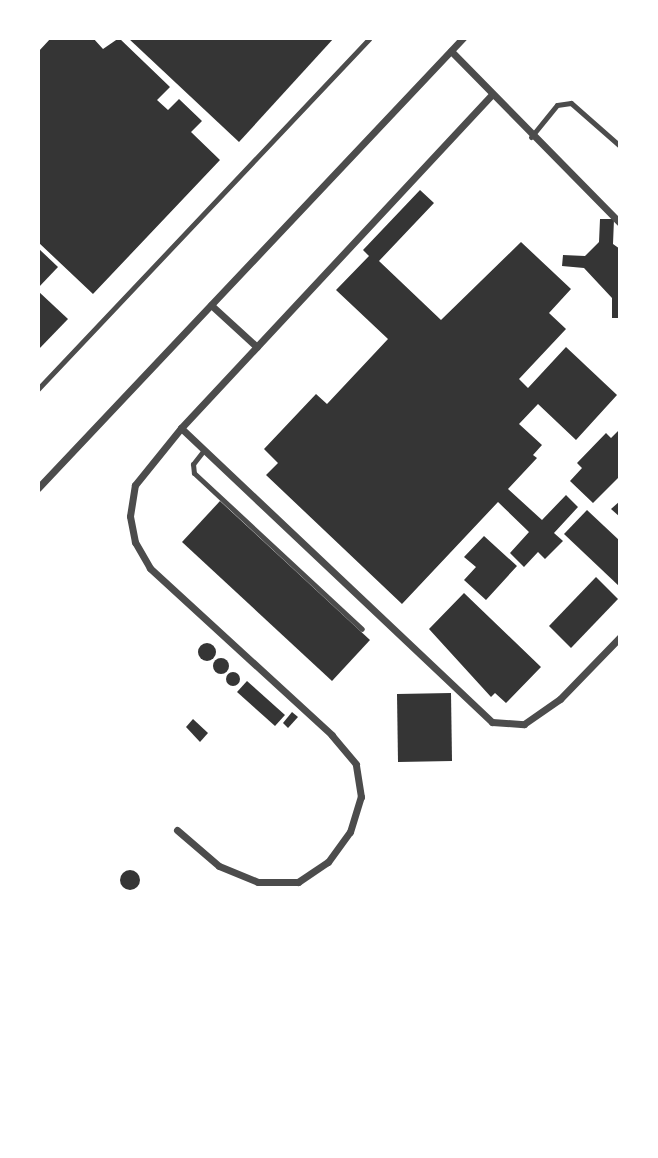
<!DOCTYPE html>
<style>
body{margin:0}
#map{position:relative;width:658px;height:1158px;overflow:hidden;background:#fff;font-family:"Public Sans",sans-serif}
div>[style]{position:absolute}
.building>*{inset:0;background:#353535}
.round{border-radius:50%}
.service>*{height:5px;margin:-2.5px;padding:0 2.5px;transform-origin:2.5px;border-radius:2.5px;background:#4c4c4c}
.minor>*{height:7px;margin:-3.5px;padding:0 3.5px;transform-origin:3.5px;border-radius:3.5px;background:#4c4c4c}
span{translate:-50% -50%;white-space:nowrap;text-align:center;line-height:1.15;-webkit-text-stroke:5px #fff;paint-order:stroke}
.frame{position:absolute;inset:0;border:40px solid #fff;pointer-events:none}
</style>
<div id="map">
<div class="building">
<i style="clip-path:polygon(51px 38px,93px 38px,103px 49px,119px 38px,170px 87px,157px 100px,168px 110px,179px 99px,202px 121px,191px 132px,220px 160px,93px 294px,38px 242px,38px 52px)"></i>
<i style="clip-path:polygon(128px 38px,334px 38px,239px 142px)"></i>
<i style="clip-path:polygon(420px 190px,434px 203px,379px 261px,441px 320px,521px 242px,571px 289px,549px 313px,566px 329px,519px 379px,528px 388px,566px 347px,617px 395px,576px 440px,538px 404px,519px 424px,542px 445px,533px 455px,537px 458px,508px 489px,542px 520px,566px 495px,578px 507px,554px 533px,563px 541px,545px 559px,538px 552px,524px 567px,510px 553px,529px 532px,498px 502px,402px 604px,266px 475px,278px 463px,264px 449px,316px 394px,327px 404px,388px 339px,336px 290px,369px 256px,363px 250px)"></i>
<i style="clip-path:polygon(600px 219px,614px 219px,613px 244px,620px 249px,620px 318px,612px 318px,612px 298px,584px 268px,562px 266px,563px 255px,585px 256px,599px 242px)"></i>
<i style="clip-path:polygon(38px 248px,58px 267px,38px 288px)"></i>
<i style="clip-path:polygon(38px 291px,68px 319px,38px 350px)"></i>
<i style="clip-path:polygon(620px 429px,620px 476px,593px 503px,570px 481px,582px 468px,577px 463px,606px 433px,611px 438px)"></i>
<i style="clip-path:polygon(220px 501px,370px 640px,332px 681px,182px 542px)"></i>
<i style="clip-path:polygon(620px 501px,620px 517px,611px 509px)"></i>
<i style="clip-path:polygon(587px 510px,620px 541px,620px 587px,564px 534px)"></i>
<i style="clip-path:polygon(484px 536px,517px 566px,486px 600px,464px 580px,476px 567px,464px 557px)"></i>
<i style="clip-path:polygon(596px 577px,618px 599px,571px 648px,549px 626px)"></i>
<i style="clip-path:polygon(464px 593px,541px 667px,506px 703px,495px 693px,491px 697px,429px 629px)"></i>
<i class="round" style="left:198px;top:643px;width:18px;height:18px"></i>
<i class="round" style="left:213px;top:658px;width:16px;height:16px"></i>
<i class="round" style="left:226px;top:672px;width:14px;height:14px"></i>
<i style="clip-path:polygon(247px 681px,285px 715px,275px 726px,237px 692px)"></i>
<i style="clip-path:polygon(451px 693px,452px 761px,398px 762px,397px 694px)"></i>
<i style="clip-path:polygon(292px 712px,298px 717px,288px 728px,283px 723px)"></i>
<i style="clip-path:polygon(193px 719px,208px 733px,200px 742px,186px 727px)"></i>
<i class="round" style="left:120px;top:870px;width:20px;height:20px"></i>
</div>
<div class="service">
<i style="left:531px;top:137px;width:41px;rotate:-50.9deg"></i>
<i style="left:557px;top:105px;width:14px;rotate:-8deg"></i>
<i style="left:571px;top:103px;width:65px;rotate:41.3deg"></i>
<i style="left:38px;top:389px;width:482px;rotate:-46.6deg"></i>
<i style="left:204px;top:450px;width:18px;rotate:128deg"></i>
<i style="left:193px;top:464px;width:9px;rotate:84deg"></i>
<i style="left:194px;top:473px;width:229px;rotate:42.9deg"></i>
</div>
<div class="minor">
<i style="left:451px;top:51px;width:241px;rotate:45.5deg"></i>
<i style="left:211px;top:305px;width:62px;rotate:42.4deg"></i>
<i style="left:181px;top:428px;width:428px;rotate:43.4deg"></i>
<i style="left:492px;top:722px;width:32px;rotate:4deg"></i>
<i style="left:524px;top:724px;width:44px;rotate:-34.8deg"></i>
<i style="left:560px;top:699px;width:86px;rotate:-45.9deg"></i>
<i style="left:38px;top:488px;width:619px;rotate:-46.64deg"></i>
<i style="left:177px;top:830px;width:55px;rotate:40.6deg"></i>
<i style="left:219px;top:866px;width:42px;rotate:22.3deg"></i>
<i style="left:258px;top:882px;width:40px"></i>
<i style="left:298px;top:882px;width:36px;rotate:-34deg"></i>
<i style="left:328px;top:862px;width:37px;rotate:-54deg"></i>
<i style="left:350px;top:832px;width:37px;rotate:-73deg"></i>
<i style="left:361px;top:797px;width:33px;rotate:-99deg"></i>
<i style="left:356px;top:764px;width:38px;rotate:-130deg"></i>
<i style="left:332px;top:735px;width:247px;rotate:-137.5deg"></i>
<i style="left:150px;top:568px;width:30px;rotate:-120deg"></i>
<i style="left:135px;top:542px;width:26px;rotate:-101deg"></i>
<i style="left:130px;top:516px;width:31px;rotate:-81deg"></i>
<i style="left:135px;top:485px;width:73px;rotate:-51.1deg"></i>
<i style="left:181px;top:428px;width:454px;rotate:-47deg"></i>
</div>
<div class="frame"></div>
</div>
